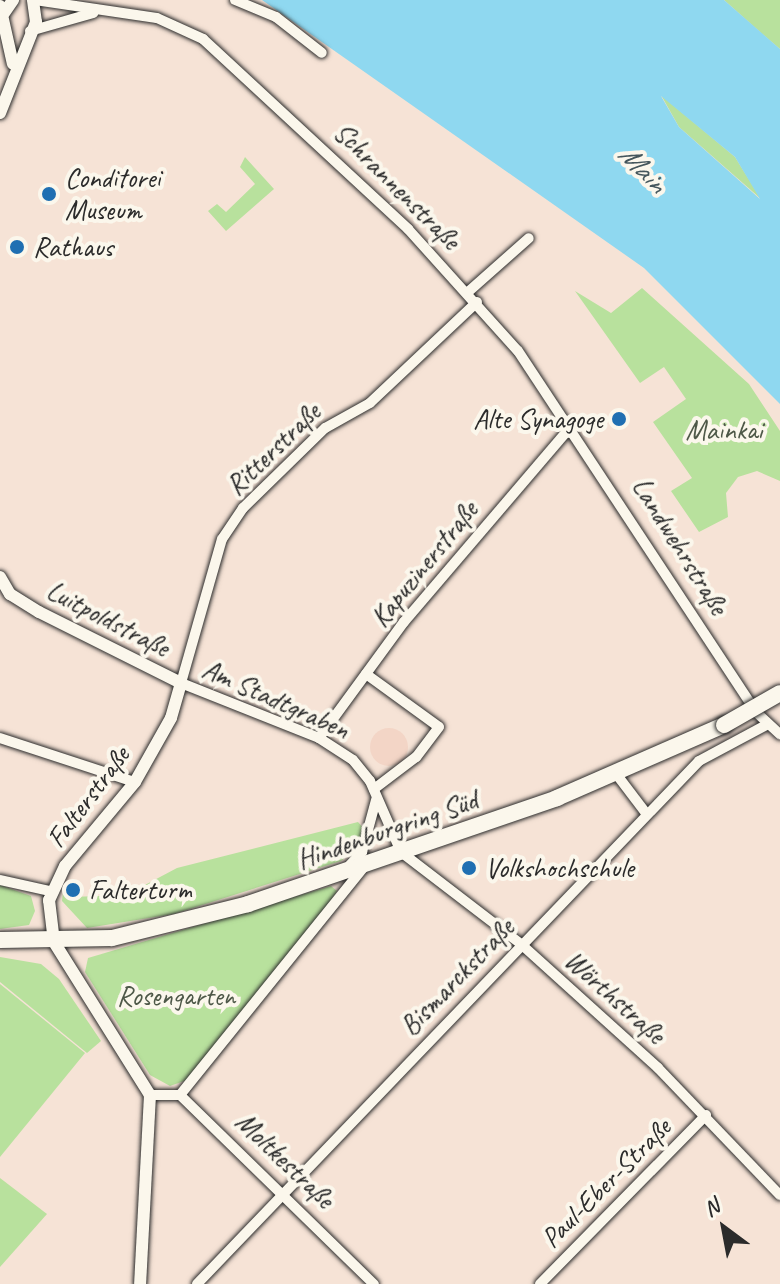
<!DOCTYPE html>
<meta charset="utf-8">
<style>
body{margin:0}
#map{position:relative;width:780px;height:1284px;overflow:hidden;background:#f6e3d6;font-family:Caveat,sans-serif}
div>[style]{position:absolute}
.built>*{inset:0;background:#f3d5c6}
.round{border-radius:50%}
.green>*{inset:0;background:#b8e19d}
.water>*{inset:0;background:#8fd8f0}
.roads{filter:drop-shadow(0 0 2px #2b2b2b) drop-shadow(0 0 2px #2b2b2b)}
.minor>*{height:10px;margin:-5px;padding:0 5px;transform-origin:5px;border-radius:5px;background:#fbf7ec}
.tertiary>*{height:12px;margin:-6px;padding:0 6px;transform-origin:6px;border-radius:6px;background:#fbf7ec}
.primary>*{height:16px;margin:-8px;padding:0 8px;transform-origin:8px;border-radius:8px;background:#fbf7ec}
.bridges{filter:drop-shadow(0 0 2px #2b2b2b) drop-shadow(0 0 2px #2b2b2b)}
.primary-bridge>*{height:16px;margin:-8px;padding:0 8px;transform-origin:8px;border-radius:8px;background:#fbf7ec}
.dots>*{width:22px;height:22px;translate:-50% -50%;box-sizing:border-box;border:4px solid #fbf7ec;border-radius:50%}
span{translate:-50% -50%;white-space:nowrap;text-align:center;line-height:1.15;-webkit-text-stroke:8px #fbf7ec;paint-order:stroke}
.poi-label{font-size:28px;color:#2b2b2b}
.left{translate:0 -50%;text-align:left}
.right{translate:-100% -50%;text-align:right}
.street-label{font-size:28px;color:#2b2b2b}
.park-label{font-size:28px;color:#4e5848}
.water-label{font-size:30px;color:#44565c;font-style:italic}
.north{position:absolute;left:684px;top:1188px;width:80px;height:80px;-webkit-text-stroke:6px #fbf7ec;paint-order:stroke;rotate:328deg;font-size:22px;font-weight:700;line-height:32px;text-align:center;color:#2b2b2b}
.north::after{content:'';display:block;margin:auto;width:28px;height:36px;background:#2b2b2b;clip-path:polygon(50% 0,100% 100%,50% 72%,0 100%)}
</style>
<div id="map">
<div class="built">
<i class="round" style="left:370px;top:728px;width:38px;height:38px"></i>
</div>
<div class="green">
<i style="clip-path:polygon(724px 0,780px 0,780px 49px,760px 32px)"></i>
<i style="clip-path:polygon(661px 95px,735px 157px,761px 199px,679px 127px)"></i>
<i style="clip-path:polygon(245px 157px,274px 189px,226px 231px,208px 211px,217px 204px,226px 212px,255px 184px,240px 167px)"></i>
<i style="clip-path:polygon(642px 288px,749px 384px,780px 431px,780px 481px,757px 471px,738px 477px,726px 493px,728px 517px,699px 532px,671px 491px,692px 478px,653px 422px,686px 399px,664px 367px,640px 383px,575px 291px,611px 313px)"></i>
<i style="clip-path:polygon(358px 822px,366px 831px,362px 843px,341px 861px,174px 914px,87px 928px,62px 901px,64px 883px,71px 897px,126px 895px,177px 868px)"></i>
<i style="clip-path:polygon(0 885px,31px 896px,35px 911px,29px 925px,0 929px)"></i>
<i style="clip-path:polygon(331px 886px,337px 891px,329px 903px,187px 1080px,170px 1086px,150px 1075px,85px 972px,88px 958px)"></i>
<i style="clip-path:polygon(0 957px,41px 964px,59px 979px,101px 1041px,87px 1053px,0 982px)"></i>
<i style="clip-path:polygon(0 984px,85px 1053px,0 1157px)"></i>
<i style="clip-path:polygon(0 1178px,47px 1214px,0 1267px)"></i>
</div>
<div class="water">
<i style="clip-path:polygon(evenodd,262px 0,724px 0,780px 49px,780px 404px,644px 268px,262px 0,661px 96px,735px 157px,760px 199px,679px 127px,661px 96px)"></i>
</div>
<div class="roads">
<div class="minor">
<i style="left:35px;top:0;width:123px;rotate:8.4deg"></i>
<i style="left:157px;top:18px;width:51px;rotate:24.5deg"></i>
<i style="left:203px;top:39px;width:280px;rotate:42.8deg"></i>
<i style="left:408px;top:229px;width:164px;rotate:48deg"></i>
<i style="left:518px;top:351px;width:432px;rotate:56.6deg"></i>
<i style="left:756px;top:712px;width:33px;rotate:43deg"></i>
<i style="left:235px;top:0;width:44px;rotate:22.5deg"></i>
<i style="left:276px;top:17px;width:58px;rotate:38deg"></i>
<i style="left:30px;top:31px;width:66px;rotate:-15.9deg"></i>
<i style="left:468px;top:292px;width:81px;rotate:-41.5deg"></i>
<i style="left:477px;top:302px;width:147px;rotate:136.7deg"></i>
<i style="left:370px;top:403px;width:51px;rotate:150.9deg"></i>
<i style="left:325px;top:428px;width:115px;rotate:135.7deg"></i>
<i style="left:243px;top:508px;width:37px;rotate:124deg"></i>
<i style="left:222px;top:539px;width:150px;rotate:105.9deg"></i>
<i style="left:181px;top:683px;width:149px;rotate:21.7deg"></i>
<i style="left:319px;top:738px;width:40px;rotate:32.9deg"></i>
<i style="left:353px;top:760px;width:27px;rotate:51deg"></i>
<i style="left:370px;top:781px;width:77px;rotate:66.4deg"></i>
<i style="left:401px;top:852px;width:153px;rotate:37.5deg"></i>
<i style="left:522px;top:945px;width:183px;rotate:42.1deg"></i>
<i style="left:658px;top:1068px;width:176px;rotate:46.2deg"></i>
<i style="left:366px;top:674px;width:90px;rotate:36deg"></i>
<i style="left:439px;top:727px;width:38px;rotate:127deg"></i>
<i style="left:416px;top:757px;width:53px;rotate:142.7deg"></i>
<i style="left:0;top:738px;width:142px;rotate:18.1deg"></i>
<i style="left:319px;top:738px;width:144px;rotate:-53.8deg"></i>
<i style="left:404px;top:622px;width:259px;rotate:-49.5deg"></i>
<i style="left:617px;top:775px;width:48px;rotate:52.7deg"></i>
<i style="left:350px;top:865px;width:18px;rotate:-47deg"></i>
<i style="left:362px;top:852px;width:54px;rotate:-74.9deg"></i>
<i style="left:0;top:880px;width:51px;rotate:12.4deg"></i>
<i style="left:150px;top:1095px;width:30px"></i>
<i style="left:180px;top:1095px;width:271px;rotate:44.3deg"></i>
<i style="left:180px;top:1095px;width:294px;rotate:-51.1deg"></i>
<i style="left:197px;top:1284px;width:725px;rotate:-46.17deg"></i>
<i style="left:699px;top:761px;width:76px;rotate:-28.2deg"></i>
<i style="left:540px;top:1284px;width:237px;rotate:-45.5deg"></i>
</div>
<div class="tertiary">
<i style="left:0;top:6px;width:59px;rotate:77.4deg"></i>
<i style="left:4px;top:13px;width:16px;rotate:-55deg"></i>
<i style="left:0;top:113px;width:98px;rotate:-68.4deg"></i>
<i style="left:36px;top:22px;width:22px;rotate:-98deg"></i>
<i style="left:0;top:577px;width:20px;rotate:60deg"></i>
<i style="left:10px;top:594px;width:34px;rotate:32deg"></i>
<i style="left:39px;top:612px;width:159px;rotate:26.6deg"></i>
<i style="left:181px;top:683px;width:36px;rotate:106deg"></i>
<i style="left:171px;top:718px;width:73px;rotate:119.4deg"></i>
<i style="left:135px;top:782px;width:109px;rotate:129.8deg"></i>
<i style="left:65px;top:866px;width:38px;rotate:115deg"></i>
<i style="left:49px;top:900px;width:42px;rotate:83.2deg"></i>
<i style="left:54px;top:942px;width:181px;rotate:57.9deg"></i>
<i style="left:150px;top:1095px;width:189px;rotate:93deg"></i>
</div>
<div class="primary">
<i style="left:0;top:940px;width:112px;rotate:-1deg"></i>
<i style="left:112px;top:938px;width:140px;rotate:-14deg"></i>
<i style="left:248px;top:904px;width:327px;rotate:-18.9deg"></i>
<i style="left:557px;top:798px;width:182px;rotate:-23.6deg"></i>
</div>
</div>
<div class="bridges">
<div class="primary-bridge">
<i style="left:724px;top:725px;width:64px;rotate:-29.7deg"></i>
</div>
</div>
<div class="dots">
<i style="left:49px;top:194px;background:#1f6fb2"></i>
<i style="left:17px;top:247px;background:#1f6fb2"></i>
<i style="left:619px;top:419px;background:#1f6fb2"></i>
<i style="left:469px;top:868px;background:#1f6fb2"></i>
<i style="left:73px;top:890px;background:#1f6fb2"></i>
</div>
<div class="poi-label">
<span class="left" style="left:65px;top:194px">Conditorei<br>Museum</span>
<span class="left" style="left:33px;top:247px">Rathaus</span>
<span class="right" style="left:603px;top:419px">Alte Synagoge</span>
<span class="left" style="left:485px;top:868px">Volkshochschule</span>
<span class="left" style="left:89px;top:890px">Falterturm</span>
</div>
<div class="street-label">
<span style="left:397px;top:186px;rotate:45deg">Schrannenstraße</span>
<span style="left:273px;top:449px;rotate:-44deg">Ritterstraße</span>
<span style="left:680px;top:546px;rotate:58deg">Landwehrstraße</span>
<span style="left:424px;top:564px;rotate:-51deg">Kapuzinerstraße</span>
<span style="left:108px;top:619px;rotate:27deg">Luitpoldstraße</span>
<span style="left:276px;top:699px;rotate:24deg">Am Stadtgraben</span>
<span style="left:88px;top:797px;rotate:-53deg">Falterstraße</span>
<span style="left:387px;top:830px;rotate:-19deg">Hindenburgring Süd</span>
<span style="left:457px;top:977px;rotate:-46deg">Bismarckstraße</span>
<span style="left:615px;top:997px;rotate:42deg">Wörthstraße</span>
<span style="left:285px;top:1160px;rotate:44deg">Moltkestraße</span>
<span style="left:606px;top:1183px;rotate:-45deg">Paul-Eber-Straße</span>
</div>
<div class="park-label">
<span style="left:724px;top:430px">Mainkai</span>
<span style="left:176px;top:996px">Rosengarten</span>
</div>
<div class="water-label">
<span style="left:643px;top:168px;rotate:46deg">Main</span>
</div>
<div class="north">N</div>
</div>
